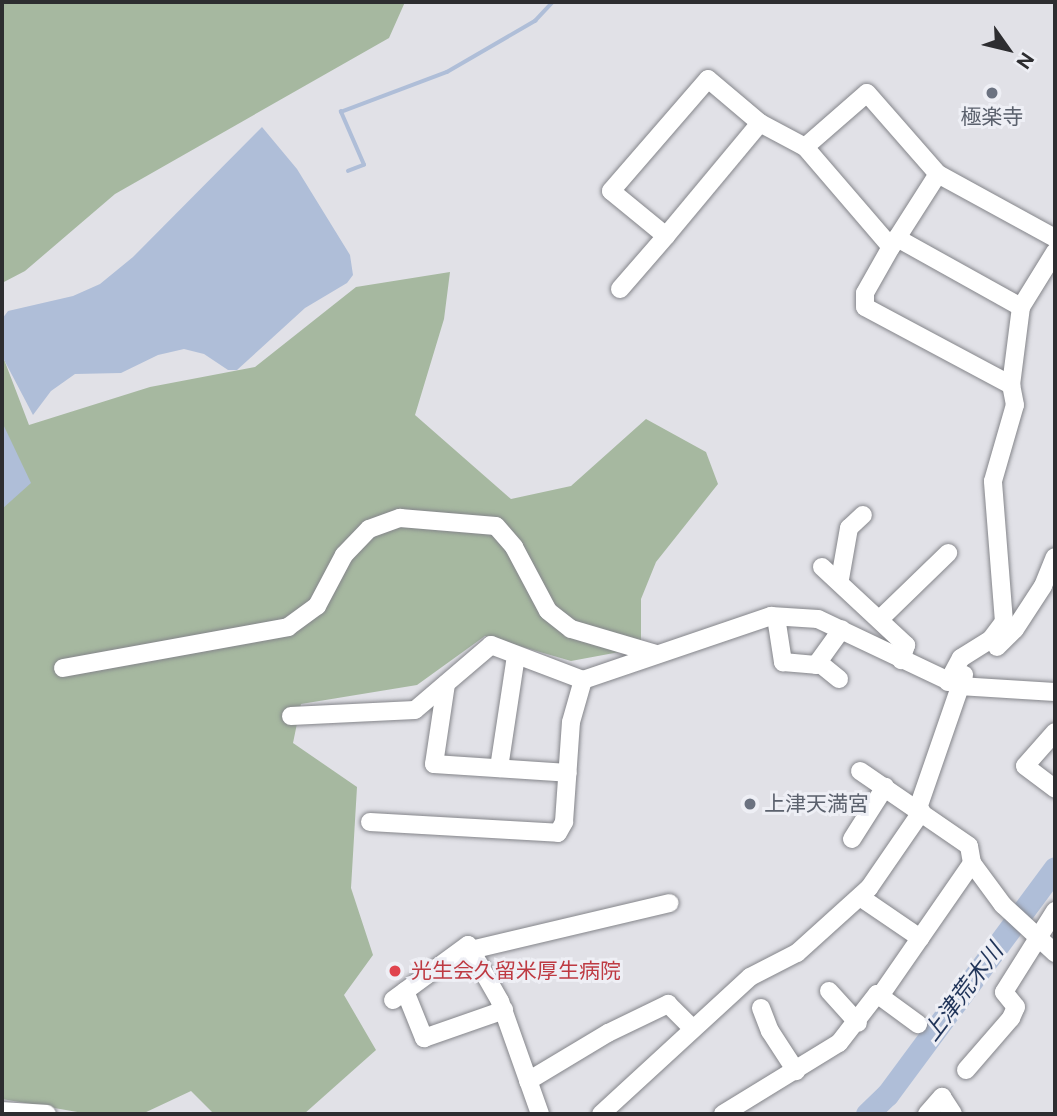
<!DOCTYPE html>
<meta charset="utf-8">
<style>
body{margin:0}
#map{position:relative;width:1057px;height:1116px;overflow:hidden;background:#e1e1e7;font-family:"Public Sans","Noto Sans JP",sans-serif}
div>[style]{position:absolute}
.green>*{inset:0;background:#a6b8a0}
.water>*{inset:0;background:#afbed8}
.stream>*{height:3.5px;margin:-1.75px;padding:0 1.75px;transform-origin:1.75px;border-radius:1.75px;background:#afbed8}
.river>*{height:23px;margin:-11.5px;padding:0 11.5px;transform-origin:11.5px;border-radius:11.5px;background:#afbed8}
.roads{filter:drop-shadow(0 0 2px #84858a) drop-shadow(0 0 2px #84858a)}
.minor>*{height:18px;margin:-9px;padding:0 9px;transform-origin:9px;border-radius:9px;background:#fff}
.dots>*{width:19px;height:19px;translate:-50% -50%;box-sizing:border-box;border:4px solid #eeeff5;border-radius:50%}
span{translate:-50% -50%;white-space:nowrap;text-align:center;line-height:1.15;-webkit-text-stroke:6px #eeeff5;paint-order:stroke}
.worship-label{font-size:21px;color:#5b616d}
.left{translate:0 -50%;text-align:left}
.health-label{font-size:21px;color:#be3a42}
.water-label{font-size:23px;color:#1f3358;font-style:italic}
.frame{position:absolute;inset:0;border:4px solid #2d2d30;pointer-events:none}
.north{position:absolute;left:973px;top:14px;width:70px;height:70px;-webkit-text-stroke:5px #eeeff5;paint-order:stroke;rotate:124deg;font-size:19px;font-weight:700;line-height:28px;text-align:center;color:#2d2d30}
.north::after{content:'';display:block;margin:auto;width:24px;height:32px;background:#2d2d30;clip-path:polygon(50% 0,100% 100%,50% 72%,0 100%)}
</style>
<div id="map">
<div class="green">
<i style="clip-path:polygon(2px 2px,405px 2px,389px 38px,115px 194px,25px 271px,2px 283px)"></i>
<i style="clip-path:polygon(450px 272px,444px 319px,415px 415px,511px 499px,571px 486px,646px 419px,706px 452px,718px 484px,656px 562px,641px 599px,641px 648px,571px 661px,485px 636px,417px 685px,301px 704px,293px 743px,357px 787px,351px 888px,373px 955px,344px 995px,376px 1050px,304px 1114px,214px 1114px,191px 1091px,142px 1114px,89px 1114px,2px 1099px,2px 354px,29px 425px,150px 387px,255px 367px,356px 287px)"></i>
</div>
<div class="water">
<i style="clip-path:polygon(262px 127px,297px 169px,350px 255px,353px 275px,347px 283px,305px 308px,237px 370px,228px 370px,204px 354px,184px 349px,158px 355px,121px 373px,75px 374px,51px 391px,33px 415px,2px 356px,2px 319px,8px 311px,73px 296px,100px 284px,133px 257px)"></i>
<i style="clip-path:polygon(2px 422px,31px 483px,2px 509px)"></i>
</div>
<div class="stream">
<i style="left:348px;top:171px;width:17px;rotate:-21deg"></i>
<i style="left:364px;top:165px;width:58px;rotate:-113.5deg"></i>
<i style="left:341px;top:112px;width:113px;rotate:-20.7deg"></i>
<i style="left:447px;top:72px;width:102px;rotate:-30.1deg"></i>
<i style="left:535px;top:21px;width:26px;rotate:-47deg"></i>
</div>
<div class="river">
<i style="left:867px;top:1114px;width:28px;rotate:-44deg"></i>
<i style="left:887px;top:1095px;width:282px;rotate:-53.5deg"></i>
</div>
<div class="roads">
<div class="minor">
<i style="left:708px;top:79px;width:68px;rotate:40.2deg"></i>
<i style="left:760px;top:123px;width:147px;rotate:129.8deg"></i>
<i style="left:666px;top:236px;width:71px;rotate:-140.7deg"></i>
<i style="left:611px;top:191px;width:148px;rotate:-49.1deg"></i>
<i style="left:760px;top:123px;width:51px;rotate:28.1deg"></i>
<i style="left:805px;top:147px;width:132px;rotate:49.3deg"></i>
<i style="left:891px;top:247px;width:53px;rotate:119.5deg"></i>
<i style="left:865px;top:293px;width:14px;rotate:90deg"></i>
<i style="left:865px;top:307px;width:166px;rotate:28.1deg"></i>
<i style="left:805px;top:147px;width:82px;rotate:-41.1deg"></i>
<i style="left:867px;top:93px;width:108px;rotate:48.8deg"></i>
<i style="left:938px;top:174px;width:133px;rotate:28.7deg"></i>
<i style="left:897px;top:238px;width:76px;rotate:-57.4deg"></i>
<i style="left:891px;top:247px;width:11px;rotate:-56deg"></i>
<i style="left:897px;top:238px;width:142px;rotate:29.1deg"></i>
<i style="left:620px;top:289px;width:70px;rotate:-49deg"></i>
<i style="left:822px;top:567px;width:115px;rotate:42.9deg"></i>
<i style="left:906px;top:645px;width:16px;rotate:108deg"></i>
<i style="left:840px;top:579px;width:52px;rotate:-80deg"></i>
<i style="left:849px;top:528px;width:19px;rotate:-43deg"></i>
<i style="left:776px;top:617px;width:46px;rotate:81.2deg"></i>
<i style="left:783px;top:662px;width:33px;rotate:5deg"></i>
<i style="left:816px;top:665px;width:44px;rotate:-54.2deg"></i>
<i style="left:880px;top:619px;width:95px;rotate:-44.1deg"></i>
<i style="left:997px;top:647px;width:25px;rotate:-45deg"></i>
<i style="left:1015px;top:629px;width:51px;rotate:-56.9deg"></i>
<i style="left:1043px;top:586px;width:31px;rotate:-68deg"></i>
<i style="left:818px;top:662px;width:27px;rotate:39deg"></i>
<i style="left:63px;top:668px;width:229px;rotate:-10.3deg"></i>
<i style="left:288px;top:627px;width:36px;rotate:-36deg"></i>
<i style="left:317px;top:606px;width:58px;rotate:-62.1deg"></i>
<i style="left:344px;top:555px;width:36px;rotate:-46deg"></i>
<i style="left:369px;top:529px;width:33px;rotate:-20deg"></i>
<i style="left:400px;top:518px;width:96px;rotate:4.8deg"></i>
<i style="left:496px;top:526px;width:28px;rotate:49deg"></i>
<i style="left:514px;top:547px;width:72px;rotate:62deg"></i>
<i style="left:548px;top:611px;width:29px;rotate:38deg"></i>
<i style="left:571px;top:629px;width:89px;rotate:16.4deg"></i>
<i style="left:948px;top:682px;width:27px;rotate:-62deg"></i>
<i style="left:961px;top:658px;width:36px;rotate:-32deg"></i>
<i style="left:991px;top:639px;width:21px;rotate:-53deg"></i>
<i style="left:1004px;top:622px;width:141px;rotate:-94.5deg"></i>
<i style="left:993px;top:481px;width:79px;rotate:-73.9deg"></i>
<i style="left:1015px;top:405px;width:20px;rotate:-101deg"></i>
<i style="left:1011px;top:385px;width:79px;rotate:-82.7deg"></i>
<i style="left:1021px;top:307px;width:65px;rotate:-58.3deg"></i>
<i style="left:446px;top:684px;width:81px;rotate:98.5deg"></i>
<i style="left:434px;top:764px;width:134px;rotate:3.8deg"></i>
<i style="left:291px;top:716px;width:124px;rotate:-2.8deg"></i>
<i style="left:415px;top:710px;width:100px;rotate:-40.5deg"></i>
<i style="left:491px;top:645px;width:98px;rotate:20.8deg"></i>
<i style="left:583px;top:680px;width:199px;rotate:-18.8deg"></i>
<i style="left:771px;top:616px;width:47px;rotate:3.7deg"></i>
<i style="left:818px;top:619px;width:156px;rotate:25.4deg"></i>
<i style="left:959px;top:686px;width:96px;rotate:3.6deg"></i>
<i style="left:1055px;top:732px;width:45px;rotate:131.4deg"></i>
<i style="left:1025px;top:766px;width:38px;rotate:37deg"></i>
<i style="left:499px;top:768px;width:113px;rotate:-81.4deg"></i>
<i style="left:860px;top:771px;width:132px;rotate:34.5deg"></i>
<i style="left:969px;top:846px;width:17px;rotate:80deg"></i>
<i style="left:972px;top:863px;width:52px;rotate:53.6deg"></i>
<i style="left:1003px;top:905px;width:71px;rotate:42.7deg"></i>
<i style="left:918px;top:808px;width:141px;rotate:-70.9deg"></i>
<i style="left:370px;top:822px;width:188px;rotate:3.3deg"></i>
<i style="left:558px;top:833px;width:13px;rotate:-61deg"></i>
<i style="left:564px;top:822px;width:100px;rotate:-86deg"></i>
<i style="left:571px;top:722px;width:44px;rotate:-74.1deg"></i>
<i style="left:852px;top:839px;width:62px;rotate:-57.6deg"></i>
<i style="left:860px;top:897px;width:73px;rotate:34.3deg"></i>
<i style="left:471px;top:950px;width:204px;rotate:-13.3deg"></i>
<i style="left:405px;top:991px;width:51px;rotate:68deg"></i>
<i style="left:424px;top:1038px;width:85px;rotate:-19.3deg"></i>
<i style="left:829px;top:991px;width:43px;rotate:47.8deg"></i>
<i style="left:880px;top:996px;width:162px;rotate:-55.3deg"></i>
<i style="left:393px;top:1000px;width:93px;rotate:-36.3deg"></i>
<i style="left:468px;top:945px;width:64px;rotate:60.3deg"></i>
<i style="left:500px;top:1001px;width:120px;rotate:70.5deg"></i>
<i style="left:761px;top:1008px;width:25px;rotate:69deg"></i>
<i style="left:770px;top:1031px;width:48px;rotate:57deg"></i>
<i style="left:966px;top:1070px;width:69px;rotate:-49.1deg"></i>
<i style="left:1011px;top:1018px;width:12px;rotate:-66deg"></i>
<i style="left:1016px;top:1007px;width:19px;rotate:-129deg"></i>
<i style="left:1004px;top:992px;width:96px;rotate:-57.8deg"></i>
<i style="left:528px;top:1081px;width:93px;rotate:-31deg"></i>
<i style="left:608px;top:1033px;width:67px;rotate:-25.8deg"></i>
<i style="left:668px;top:1004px;width:30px;rotate:45deg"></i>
<i style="left:2px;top:1111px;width:45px;rotate:3.8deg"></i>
<i style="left:601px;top:1114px;width:202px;rotate:-42.6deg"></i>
<i style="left:750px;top:977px;width:53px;rotate:-27.1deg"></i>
<i style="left:797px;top:953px;width:97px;rotate:-42.1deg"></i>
<i style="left:869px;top:888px;width:93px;rotate:-55.5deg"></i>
<i style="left:723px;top:1114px;width:136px;rotate:-31.5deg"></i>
<i style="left:839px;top:1043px;width:62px;rotate:-52.2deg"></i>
<i style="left:877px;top:994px;width:51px;rotate:36.2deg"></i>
<i style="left:927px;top:1114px;width:23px;rotate:-49deg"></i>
<i style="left:942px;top:1097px;width:20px;rotate:57deg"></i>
</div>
</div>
<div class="dots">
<i style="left:992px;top:93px;background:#6b7280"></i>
<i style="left:750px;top:804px;background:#6b7280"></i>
<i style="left:395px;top:971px;background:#e0444e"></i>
</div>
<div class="worship-label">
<span style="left:992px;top:117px">極楽寺</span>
<span class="left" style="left:764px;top:804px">上津天満宮</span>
</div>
<div class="health-label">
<span class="left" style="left:411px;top:971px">光生会久留米厚生病院</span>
</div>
<div class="water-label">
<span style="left:963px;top:992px;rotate:-53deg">上津荒木川</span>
</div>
<div class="frame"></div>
<div class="north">N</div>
</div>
